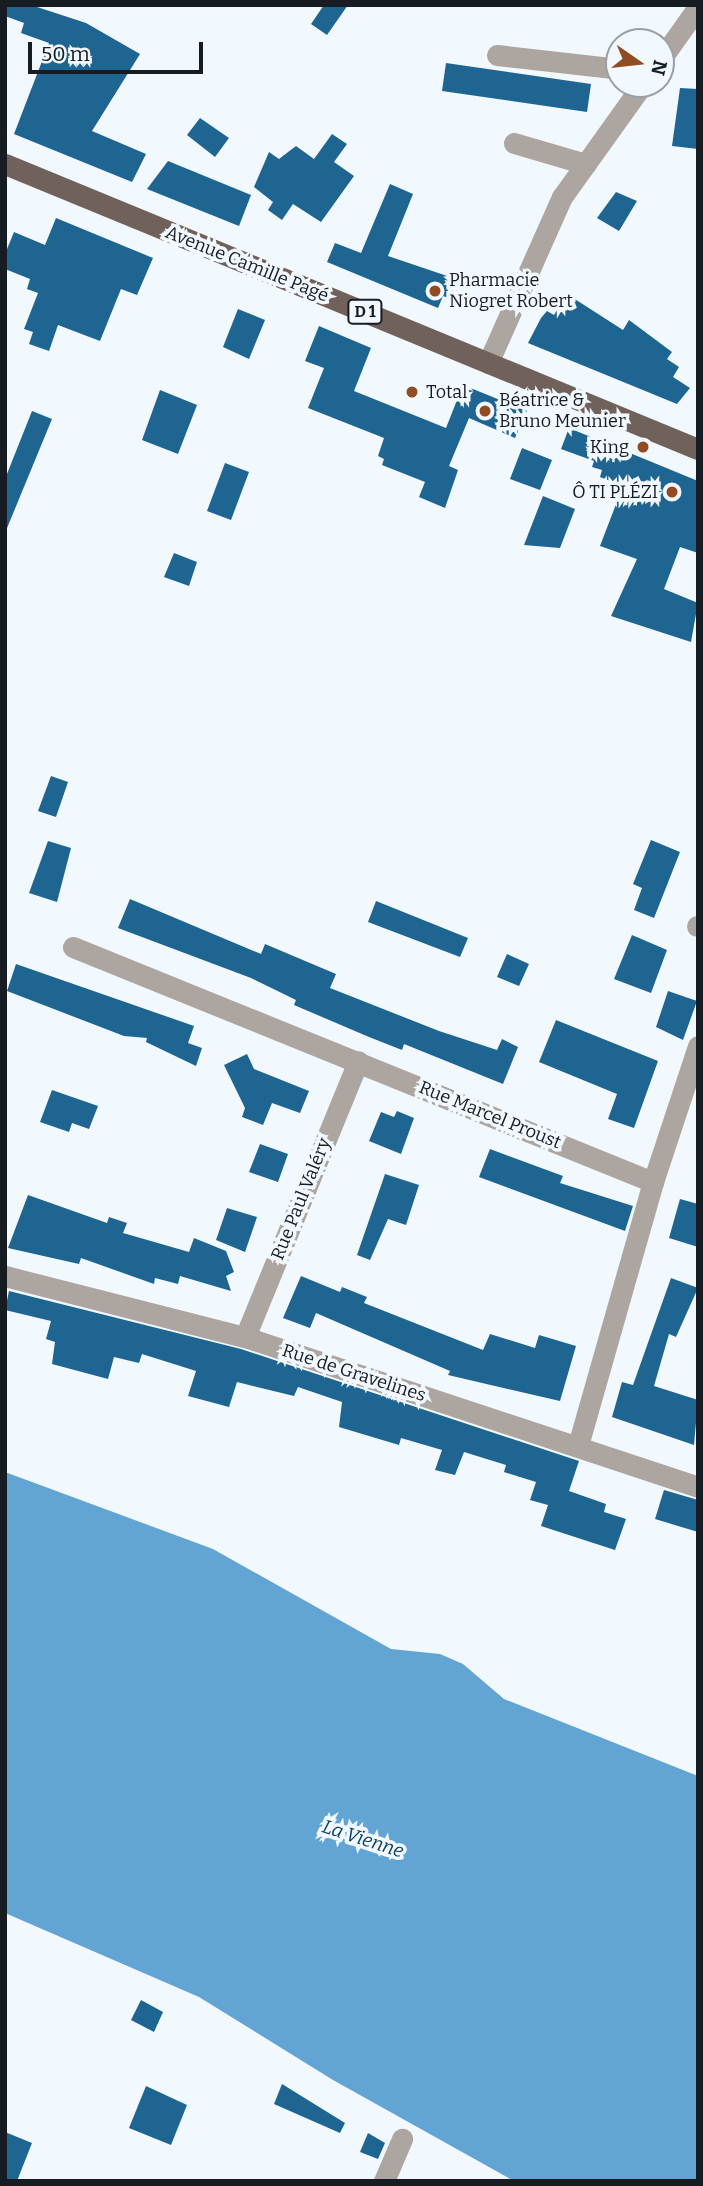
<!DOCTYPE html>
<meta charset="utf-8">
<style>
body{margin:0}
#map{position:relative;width:703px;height:2186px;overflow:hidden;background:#f1f8fe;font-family:Bitter,serif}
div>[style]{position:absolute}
.water>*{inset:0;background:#62a5d5}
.building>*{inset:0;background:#1f6591}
.minor>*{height:21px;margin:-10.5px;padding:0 10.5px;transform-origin:10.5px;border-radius:10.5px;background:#ada5a0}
.major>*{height:21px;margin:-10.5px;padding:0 10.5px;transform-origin:10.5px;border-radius:10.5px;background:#70615a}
.dots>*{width:19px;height:19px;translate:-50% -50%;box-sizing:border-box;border:4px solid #f1f8fe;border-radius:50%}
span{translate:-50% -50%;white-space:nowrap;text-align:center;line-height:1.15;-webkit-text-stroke:7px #f1f8fe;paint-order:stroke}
.shield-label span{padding:2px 5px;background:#f1f8fe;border:2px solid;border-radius:5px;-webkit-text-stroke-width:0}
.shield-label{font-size:16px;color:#161c21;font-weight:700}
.street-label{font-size:18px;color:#161c21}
.poi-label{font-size:18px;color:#161c21}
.left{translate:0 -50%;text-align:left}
.right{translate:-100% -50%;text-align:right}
.water-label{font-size:19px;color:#0b4161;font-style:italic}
.frame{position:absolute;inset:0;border:7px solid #161c21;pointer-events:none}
.north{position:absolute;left:605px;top:28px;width:70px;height:70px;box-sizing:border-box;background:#f1f8fe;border:2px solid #99a0a6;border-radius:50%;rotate:104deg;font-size:19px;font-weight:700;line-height:28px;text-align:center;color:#161c21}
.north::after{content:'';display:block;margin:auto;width:24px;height:32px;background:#924c24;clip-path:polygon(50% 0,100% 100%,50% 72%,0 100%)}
.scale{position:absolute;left:28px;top:42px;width:175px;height:32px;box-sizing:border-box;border:4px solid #161c21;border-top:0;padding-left:9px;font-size:21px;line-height:24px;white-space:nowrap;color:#161c21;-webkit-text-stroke:5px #f1f8fe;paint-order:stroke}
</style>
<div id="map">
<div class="water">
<i style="clip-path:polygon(5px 1472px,213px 1549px,391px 1649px,440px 1654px,463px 1664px,504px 1699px,698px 1776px,698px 2181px,514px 2181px,333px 2080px,199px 1997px,5px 1913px)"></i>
</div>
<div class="building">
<i style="clip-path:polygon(5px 5px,31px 5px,86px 23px,140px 54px,92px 131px,146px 154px,132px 182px,14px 134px,49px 43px,21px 33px,24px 23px,5px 16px)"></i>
<i style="clip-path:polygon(324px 5px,348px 5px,327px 35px,311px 24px)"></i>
<i style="clip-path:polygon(446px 63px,591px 84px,587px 112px,442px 91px)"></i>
<i style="clip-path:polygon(680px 88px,698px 89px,698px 149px,672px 146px)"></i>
<i style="clip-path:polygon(200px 118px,229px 138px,215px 157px,187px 135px)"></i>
<i style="clip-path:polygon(332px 134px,347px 144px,334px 162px,354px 176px,321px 222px,293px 204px,282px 220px,268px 210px,273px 202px,254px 187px,269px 152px,279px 159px,296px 146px,314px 159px)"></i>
<i style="clip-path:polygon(168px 161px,251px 195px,239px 226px,147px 189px)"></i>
<i style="clip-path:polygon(390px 184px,413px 194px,388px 256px,462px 281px,454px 300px,443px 296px,438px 308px,327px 262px,335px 243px,361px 253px)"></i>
<i style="clip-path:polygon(616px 192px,637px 201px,619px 231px,597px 218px)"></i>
<i style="clip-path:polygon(56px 218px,153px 258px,137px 295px,121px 289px,100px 341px,58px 325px,49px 351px,29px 344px,33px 332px,24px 329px,38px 293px,27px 289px,30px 279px,5px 269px,5px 254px,14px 232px,45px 245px)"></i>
<i style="clip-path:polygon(567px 294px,623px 330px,629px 320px,672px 352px,667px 359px,679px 367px,673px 377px,690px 388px,677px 404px,528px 343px,541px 318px,547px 311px,554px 315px)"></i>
<i style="clip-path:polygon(238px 309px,265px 320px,249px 359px,223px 347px)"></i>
<i style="clip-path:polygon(319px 326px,371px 348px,354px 391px,446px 428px,463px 385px,527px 411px,515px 438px,469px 418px,449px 466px,458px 470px,445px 508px,419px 497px,425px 482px,382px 465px,384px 459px,378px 456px,384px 438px,308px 408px,324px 368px,305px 361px)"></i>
<i style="clip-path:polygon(160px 390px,197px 405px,178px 454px,142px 440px)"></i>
<i style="clip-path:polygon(32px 411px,52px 419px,5px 533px,5px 479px)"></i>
<i style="clip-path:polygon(569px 428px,698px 481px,698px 553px,680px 547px,664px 589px,698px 603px,691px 642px,611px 616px,637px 559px,600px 546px,623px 486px,600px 477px,602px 470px,592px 467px,594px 461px,561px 449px)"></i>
<i style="clip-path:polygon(522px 448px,552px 460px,540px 490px,510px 479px)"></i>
<i style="clip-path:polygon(225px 463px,249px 472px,231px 520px,207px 511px)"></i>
<i style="clip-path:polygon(543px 496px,575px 509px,560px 548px,524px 545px)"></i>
<i style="clip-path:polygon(174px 553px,197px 562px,189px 586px,164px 577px)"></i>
<i style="clip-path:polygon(51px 776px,68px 782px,56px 817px,38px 811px)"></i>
<i style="clip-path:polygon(651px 840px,680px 852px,654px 918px,634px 910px,642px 888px,633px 884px)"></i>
<i style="clip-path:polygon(48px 841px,71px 848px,57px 902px,29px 893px)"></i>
<i style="clip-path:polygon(130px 899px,261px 954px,265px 944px,336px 974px,330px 988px,439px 1031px,497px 1050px,502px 1039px,518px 1047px,503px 1084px,404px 1044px,402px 1050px,369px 1037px,294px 1005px,296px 1000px,251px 978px,118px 928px)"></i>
<i style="clip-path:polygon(376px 901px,468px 938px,460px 957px,368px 922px)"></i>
<i style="clip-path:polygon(632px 935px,667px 950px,651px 993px,614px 979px)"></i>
<i style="clip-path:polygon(507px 954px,529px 964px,519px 986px,497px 977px)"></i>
<i style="clip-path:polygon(16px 964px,194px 1026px,188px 1043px,202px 1048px,196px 1066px,146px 1042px,147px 1038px,124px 1036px,7px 991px)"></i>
<i style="clip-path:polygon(668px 991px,697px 1001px,683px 1040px,656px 1027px)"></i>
<i style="clip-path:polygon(556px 1020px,658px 1061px,634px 1128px,608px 1119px,617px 1094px,539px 1062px)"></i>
<i style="clip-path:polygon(247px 1054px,254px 1069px,309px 1091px,300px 1113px,272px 1103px,263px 1125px,242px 1117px,245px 1108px,224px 1065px)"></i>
<i style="clip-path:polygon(52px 1090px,98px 1106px,89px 1129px,72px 1123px,69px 1132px,40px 1122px)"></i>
<i style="clip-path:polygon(397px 1111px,414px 1118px,401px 1154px,369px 1141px,381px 1112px,394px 1117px)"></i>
<i style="clip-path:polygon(260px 1144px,288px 1154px,278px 1182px,249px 1172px)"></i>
<i style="clip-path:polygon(490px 1149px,563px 1176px,560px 1183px,633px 1206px,625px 1231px,479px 1177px)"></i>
<i style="clip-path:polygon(385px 1174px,419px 1185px,406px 1225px,388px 1219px,370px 1260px,357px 1255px)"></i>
<i style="clip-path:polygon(28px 1195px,107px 1223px,109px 1217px,127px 1223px,123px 1233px,189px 1252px,194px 1238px,226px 1251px,234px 1272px,226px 1276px,231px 1291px,180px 1276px,178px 1284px,155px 1278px,154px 1284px,81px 1258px,79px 1264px,8px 1248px)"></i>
<i style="clip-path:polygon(680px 1199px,698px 1204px,698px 1247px,669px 1238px)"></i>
<i style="clip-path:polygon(227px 1208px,257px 1217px,245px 1252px,216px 1240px)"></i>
<i style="clip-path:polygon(301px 1276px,340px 1292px,342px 1287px,367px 1297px,364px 1303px,483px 1350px,490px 1334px,535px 1348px,539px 1335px,576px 1346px,560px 1401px,448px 1375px,450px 1371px,316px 1313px,310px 1328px,283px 1318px)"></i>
<i style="clip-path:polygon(671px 1278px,698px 1288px,676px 1337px,669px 1334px,654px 1386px,698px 1400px,694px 1445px,612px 1417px,622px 1382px,633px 1385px)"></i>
<i style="clip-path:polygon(9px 1291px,241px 1349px,579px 1461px,569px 1491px,606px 1504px,604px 1512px,626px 1519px,615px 1550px,541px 1526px,548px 1505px,530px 1500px,536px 1482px,504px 1472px,506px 1465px,464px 1452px,455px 1475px,435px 1470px,442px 1450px,401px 1438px,399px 1445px,339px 1427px,342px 1402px,298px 1387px,294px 1396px,237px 1382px,229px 1407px,188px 1396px,196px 1371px,142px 1354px,139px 1363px,114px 1357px,108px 1379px,52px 1364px,55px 1342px,46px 1339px,51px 1321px,5px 1310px)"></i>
<i style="clip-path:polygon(664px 1490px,698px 1500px,698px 1532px,655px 1519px)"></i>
<i style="clip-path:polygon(141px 2000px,163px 2012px,154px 2032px,131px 2020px)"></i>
<i style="clip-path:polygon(282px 2084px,345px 2123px,340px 2133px,274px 2104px)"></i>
<i style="clip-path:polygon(146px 2086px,187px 2105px,171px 2145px,129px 2128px)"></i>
<i style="clip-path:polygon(5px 2132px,32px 2143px,17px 2181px,5px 2181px)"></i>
<i style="clip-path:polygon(368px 2133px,385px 2143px,378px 2159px,360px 2152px)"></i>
</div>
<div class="minor">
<i style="left:497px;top:55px;width:123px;rotate:6.5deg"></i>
<i style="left:661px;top:59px;width:64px;rotate:-54.6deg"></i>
<i style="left:514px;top:143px;width:75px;rotate:16.3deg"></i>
<i style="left:488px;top:363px;width:182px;rotate:-66deg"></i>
<i style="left:562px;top:197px;width:139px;rotate:-54.4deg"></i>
<i style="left:697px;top:926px;width:1px"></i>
<i style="left:73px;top:947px;width:626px;rotate:22.06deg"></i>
<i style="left:653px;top:1182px;width:274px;rotate:105.9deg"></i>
<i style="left:653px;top:1182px;width:143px;rotate:-71.7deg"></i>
<i style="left:5px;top:1276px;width:248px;rotate:14.3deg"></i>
<i style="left:245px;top:1337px;width:477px;rotate:18.3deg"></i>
<i style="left:245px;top:1337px;width:298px;rotate:-67.7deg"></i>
<i style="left:384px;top:2181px;width:46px;rotate:-66.8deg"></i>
</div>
<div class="major">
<i style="left:5px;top:164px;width:749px;rotate:22.36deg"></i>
</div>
<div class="dots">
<i style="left:435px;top:291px;background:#924c24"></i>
<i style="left:412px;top:392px;background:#924c24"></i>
<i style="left:485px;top:411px;background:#924c24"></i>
<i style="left:643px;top:447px;background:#924c24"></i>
<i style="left:672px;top:492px;background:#924c24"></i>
</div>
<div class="shield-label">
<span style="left:365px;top:312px">D 1</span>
</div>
<div class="street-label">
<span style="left:247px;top:264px;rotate:22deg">Avenue Camille Pagé</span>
<span style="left:490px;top:1115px;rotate:22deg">Rue Marcel Proust</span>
<span style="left:301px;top:1199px;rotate:-68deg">Rue Paul Valéry</span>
<span style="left:354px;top:1373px;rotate:18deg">Rue de Gravelines</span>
</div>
<div class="poi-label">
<span class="left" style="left:449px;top:291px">Pharmacie<br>Niogret Robert</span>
<span class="left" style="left:426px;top:392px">Total</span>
<span class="left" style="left:499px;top:411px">Béatrice &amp;<br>Bruno Meunier</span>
<span class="right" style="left:629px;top:447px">King</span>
<span class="right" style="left:658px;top:492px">Ô TI PLÉZI</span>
</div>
<div class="water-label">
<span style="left:363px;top:1839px;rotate:18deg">La Vienne</span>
</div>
<div class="frame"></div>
<div class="north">N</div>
<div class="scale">50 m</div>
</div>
